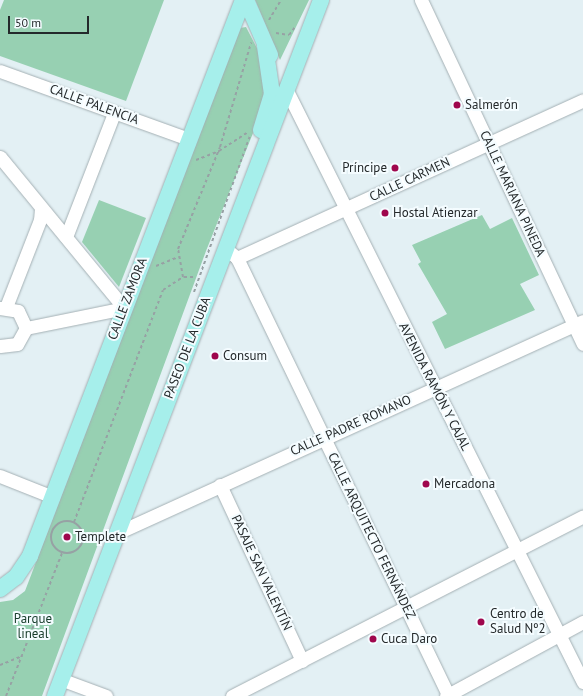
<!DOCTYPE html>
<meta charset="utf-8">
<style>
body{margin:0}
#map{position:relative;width:583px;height:696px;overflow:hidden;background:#e3f0f4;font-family:"PT Sans",sans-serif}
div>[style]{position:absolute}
.green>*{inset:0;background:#97d0b2}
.path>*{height:2px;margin-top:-1px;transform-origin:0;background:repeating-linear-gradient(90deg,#97a1a4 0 3px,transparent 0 6px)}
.path>.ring{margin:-1px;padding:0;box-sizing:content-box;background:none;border:2px solid #97a1a4;border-radius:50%}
.roads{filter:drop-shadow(0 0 1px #a4b0b4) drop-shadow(0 0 1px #a4b0b4)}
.minor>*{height:13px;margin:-6.5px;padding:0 6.5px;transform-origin:6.5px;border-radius:6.5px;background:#fff}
.major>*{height:16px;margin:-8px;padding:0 8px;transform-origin:8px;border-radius:8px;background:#a6efeb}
.dots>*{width:11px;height:11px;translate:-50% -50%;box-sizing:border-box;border:2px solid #f4fcff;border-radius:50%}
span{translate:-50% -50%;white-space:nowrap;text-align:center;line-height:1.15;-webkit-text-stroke:4px #f4fcff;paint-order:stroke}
.street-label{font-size:13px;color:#24292b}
.poi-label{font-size:13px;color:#24292b}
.left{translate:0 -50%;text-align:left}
.right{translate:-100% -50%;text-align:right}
.park-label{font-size:13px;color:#163c2a}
.scale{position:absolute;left:8px;top:16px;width:81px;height:18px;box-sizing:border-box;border:2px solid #24292b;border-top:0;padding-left:5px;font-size:12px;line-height:14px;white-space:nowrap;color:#24292b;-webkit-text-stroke:3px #f4fcff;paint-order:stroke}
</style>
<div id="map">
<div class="green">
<i style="clip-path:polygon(4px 0,164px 0,126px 101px,0 56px,0 10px)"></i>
<i style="clip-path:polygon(255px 0,309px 0,280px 60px,256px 2px)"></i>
<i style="clip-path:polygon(246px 27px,259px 52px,267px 98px,206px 251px,42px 696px,0 696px,0 602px,13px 600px,25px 591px,240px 28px)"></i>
<i style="clip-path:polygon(99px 200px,146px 218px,119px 287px,82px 242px)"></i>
<i style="clip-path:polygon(482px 215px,490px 229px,512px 218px,539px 275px,520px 284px,535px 310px,445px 349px,432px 322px,447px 314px,418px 264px,421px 262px,412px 245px)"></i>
</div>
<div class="path">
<i style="left:269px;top:20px;width:23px;rotate:-59deg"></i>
<i style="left:276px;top:33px;width:13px;rotate:9deg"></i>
<i style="left:289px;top:35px;width:10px;rotate:-53deg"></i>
<i style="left:196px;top:160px;width:25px;rotate:-21deg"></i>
<i style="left:219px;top:151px;width:35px;rotate:-33deg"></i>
<i style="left:156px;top:266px;width:24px;rotate:-22deg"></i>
<i style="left:184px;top:277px;width:12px"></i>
<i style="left:194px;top:292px;width:166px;rotate:-70.3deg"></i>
<i class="ring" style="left:51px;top:521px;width:30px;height:30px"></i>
<i style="left:74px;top:522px;width:248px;rotate:-69deg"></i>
<i style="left:163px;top:290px;width:24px;rotate:-33deg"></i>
<i style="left:183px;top:277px;width:28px;rotate:-100deg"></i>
<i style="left:178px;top:249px;width:110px;rotate:-67.6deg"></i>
<i style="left:220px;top:147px;width:109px;rotate:-73.4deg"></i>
<i style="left:0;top:665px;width:24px;rotate:-22deg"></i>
<i style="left:6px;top:696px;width:154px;rotate:-68.6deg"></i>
</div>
<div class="roads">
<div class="minor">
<i style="left:421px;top:0;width:380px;rotate:64.8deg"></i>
<i style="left:0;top:71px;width:201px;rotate:19.8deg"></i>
<i style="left:287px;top:91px;width:661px;rotate:63.4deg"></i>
<i style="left:0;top:157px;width:195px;rotate:50.6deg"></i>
<i style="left:66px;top:237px;width:133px;rotate:-68.8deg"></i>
<i style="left:226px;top:249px;width:14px;rotate:39deg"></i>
<i style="left:237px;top:258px;width:487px;rotate:64.2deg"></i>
<i style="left:237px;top:258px;width:380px;rotate:-24.5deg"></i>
<i style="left:6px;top:307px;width:93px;rotate:-68.7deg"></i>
<i style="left:40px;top:220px;width:12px;rotate:-85deg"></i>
<i style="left:0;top:308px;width:18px;rotate:9deg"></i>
<i style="left:18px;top:311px;width:19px;rotate:65deg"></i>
<i style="left:26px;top:328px;width:18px;rotate:119deg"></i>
<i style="left:17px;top:344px;width:17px;rotate:173deg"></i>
<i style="left:26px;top:328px;width:100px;rotate:-11.5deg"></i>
<i style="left:0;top:476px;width:57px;rotate:21.6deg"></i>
<i style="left:220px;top:485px;width:194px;rotate:65deg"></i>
<i style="left:119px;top:532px;width:510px;rotate:-24.45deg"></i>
<i style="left:63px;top:680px;width:46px;rotate:20.4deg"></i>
<i style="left:232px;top:696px;width:394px;rotate:-27.1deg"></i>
<i style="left:446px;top:696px;width:156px;rotate:-28.4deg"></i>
</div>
<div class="major">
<i style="left:246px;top:0;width:60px;rotate:66.4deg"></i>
<i style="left:261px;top:130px;width:38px;rotate:-73deg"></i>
<i style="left:272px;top:94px;width:49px;rotate:-98.3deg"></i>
<i style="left:0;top:589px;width:20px;rotate:-37deg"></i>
<i style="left:16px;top:577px;width:25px;rotate:-56deg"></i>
<i style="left:30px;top:556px;width:595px;rotate:-69.04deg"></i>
<i style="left:55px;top:696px;width:745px;rotate:-69.08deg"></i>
</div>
</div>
<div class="dots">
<i style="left:457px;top:105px;background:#9f074d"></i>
<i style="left:395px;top:168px;background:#9f074d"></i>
<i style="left:385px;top:213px;background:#9f074d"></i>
<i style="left:215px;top:356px;background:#9f074d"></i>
<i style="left:426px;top:484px;background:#9f074d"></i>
<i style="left:67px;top:537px;background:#9f074d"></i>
<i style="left:481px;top:622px;background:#9f074d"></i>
<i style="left:373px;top:639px;background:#9f074d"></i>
</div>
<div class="street-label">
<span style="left:94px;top:105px;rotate:20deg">CALLE PALENCIA</span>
<span style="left:410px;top:180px;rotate:-25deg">CALLE CARMEN</span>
<span style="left:512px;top:194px;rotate:65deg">CALLE MARIANA PINEDA</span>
<span style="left:128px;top:299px;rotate:-69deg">CALLE ZAMORA</span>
<span style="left:188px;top:348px;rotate:-69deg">PASEO DE LA CUBA</span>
<span style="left:434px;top:387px;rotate:63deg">AVENIDA RAMÓN Y CAJAL</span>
<span style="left:351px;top:426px;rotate:-24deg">CALLE PADRE ROMANO</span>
<span style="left:371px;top:536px;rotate:64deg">CALLE ARQUITECTO FERNÁNDEZ</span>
<span style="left:261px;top:573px;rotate:65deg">PASAJE SAN VALENTÍN</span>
</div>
<div class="poi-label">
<span class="left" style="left:465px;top:105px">Salmerón</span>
<span class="right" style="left:387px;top:168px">Príncipe</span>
<span class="left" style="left:393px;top:213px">Hostal Atienzar</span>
<span class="left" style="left:223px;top:356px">Consum</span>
<span class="left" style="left:434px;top:484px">Mercadona</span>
<span class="left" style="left:75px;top:537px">Templete</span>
<span class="left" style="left:490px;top:622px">Centro de<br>Salud Nº2</span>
<span class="left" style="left:381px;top:639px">Cuca Daro</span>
</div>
<div class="park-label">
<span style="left:33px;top:627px">Parque<br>lineal</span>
</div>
<div class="scale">50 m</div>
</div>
